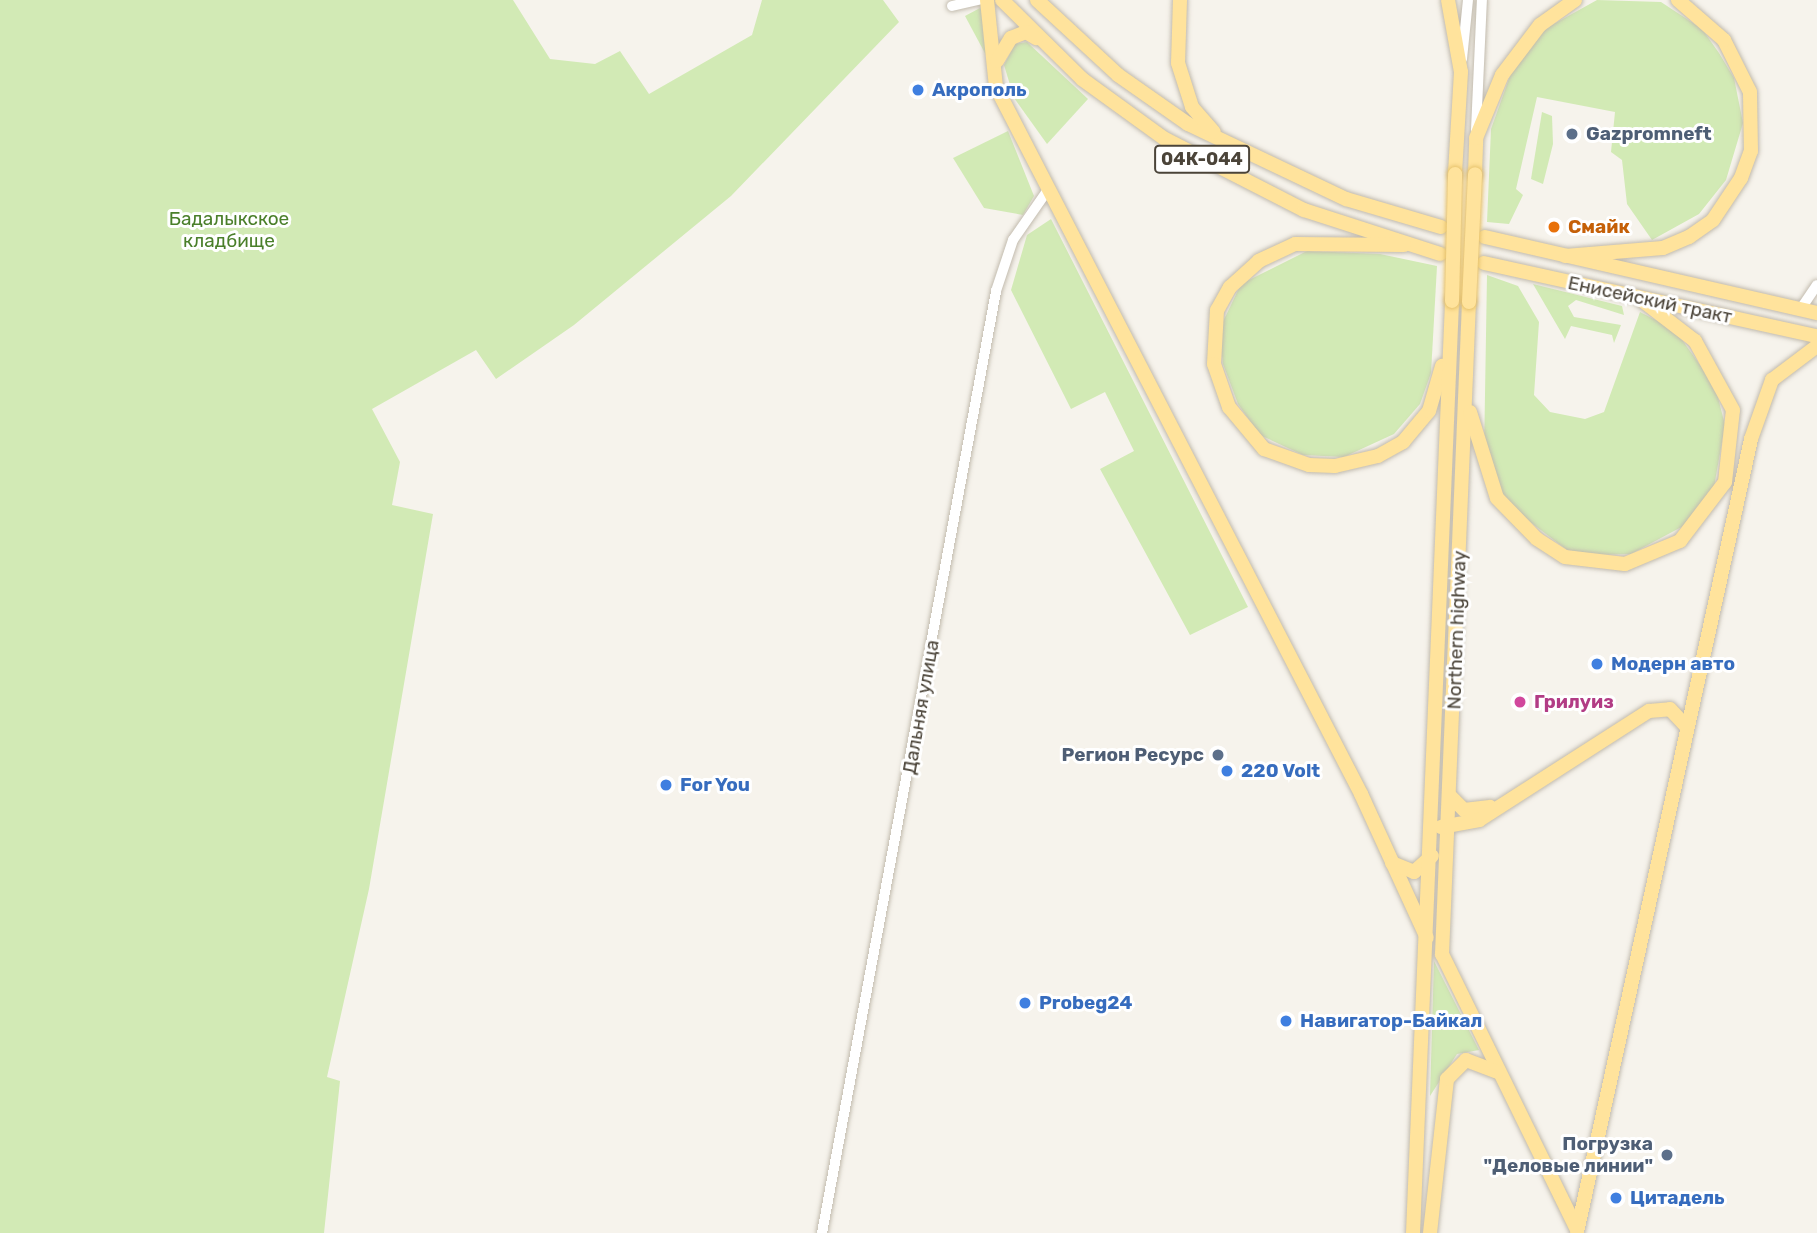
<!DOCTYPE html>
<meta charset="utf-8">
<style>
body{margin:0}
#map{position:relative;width:1817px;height:1233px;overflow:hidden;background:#f6f3ec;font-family:Rubik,sans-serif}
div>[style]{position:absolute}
.green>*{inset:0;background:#d2eab5}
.roads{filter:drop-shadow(0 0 2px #c2bbae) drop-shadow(0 0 2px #c2bbae)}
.minor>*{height:10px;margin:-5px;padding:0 5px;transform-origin:5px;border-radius:5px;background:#fff}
.primary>*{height:14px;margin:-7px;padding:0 7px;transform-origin:7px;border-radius:7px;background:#ffe39c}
.bridges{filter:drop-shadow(0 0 2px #e6c16a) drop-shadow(0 0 2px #e6c16a)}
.primary-bridge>*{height:14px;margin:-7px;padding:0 7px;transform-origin:7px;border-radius:7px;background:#ffe39c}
.dots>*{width:19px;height:19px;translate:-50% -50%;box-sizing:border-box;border:4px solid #fff;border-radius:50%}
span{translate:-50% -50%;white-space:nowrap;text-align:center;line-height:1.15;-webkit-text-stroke:6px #fff;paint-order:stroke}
.shield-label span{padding:2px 5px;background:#fff;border:2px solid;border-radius:5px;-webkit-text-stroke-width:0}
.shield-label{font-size:18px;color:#4b4439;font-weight:700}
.shop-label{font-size:19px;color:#366cbe;font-weight:700}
.left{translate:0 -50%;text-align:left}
.service-label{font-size:19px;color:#4e5e75;font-weight:700}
.right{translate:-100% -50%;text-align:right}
.park-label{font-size:19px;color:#4a7f2a}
.food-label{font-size:19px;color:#c56008;font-weight:700}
.street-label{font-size:19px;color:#4b4439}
.hotel-label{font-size:19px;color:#b23c85;font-weight:700}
</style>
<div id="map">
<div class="green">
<i style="clip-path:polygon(0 0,513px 0,550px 59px,595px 64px,620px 51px,649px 94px,752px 35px,762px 0,883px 0,899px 22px,731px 196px,574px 325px,496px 379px,476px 350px,372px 409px,400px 462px,392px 505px,433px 514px,369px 889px,327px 1077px,340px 1081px,324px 1233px,0 1233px)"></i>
<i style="clip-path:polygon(1597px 0,1661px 2px,1702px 29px,1719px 53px,1734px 78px,1743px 123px,1726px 180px,1699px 214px,1652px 240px,1627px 204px,1622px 160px,1611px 152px,1615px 112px,1537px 97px,1516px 189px,1523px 195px,1509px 224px,1487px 222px,1491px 129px,1511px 73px,1543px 30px)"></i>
<i style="clip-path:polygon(980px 8px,983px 12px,987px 57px,965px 16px)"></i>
<i style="clip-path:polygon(1027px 42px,1088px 99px,1047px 144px,1014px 98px,1004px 65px,1015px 44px)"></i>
<i style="clip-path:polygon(1542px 112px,1552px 116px,1553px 144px,1543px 184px,1531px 179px)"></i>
<i style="clip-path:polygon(1008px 131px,1034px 196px,1023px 215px,984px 208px,953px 158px)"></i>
<i style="clip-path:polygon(1051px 219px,1248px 607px,1190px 635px,1100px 469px,1134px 451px,1105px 392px,1071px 409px,1011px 290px,1027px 235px)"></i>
<i style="clip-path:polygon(1307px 251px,1380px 254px,1437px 266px,1431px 373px,1420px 404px,1394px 434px,1344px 457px,1303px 455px,1260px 435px,1238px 404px,1223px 364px,1219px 330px,1241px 284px)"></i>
<i style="clip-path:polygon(1487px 275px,1518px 286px,1539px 322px,1534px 395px,1550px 412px,1585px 419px,1604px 412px,1640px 312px,1675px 330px,1715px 386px,1725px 425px,1714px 487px,1689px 523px,1631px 554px,1593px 555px,1567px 550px,1508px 505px,1484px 454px)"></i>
<i style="clip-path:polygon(1533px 284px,1622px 306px,1624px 315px,1576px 300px,1568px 306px,1574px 317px,1621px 325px,1614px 343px,1612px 335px,1571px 326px,1565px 339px)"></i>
<i style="clip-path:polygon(1434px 961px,1479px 1050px,1457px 1054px,1430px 1096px)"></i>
</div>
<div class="roads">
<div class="minor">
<i style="left:952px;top:6px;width:28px;rotate:-13deg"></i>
<i style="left:1462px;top:59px;width:59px;rotate:-84.2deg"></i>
<i style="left:1476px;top:130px;width:130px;rotate:-87.4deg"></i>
<i style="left:1800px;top:310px;width:30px;rotate:-56deg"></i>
<i style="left:822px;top:1233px;width:958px;rotate:-79.53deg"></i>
<i style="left:996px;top:291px;width:54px;rotate:-71.6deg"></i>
<i style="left:1013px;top:240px;width:60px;rotate:-55.2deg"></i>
</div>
<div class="primary">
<i style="left:987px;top:0;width:87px;rotate:84.1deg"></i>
<i style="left:996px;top:87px;width:796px;rotate:62.69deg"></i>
<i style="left:1361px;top:794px;width:158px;rotate:65.4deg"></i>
<i style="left:1002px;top:0;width:112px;rotate:44.6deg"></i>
<i style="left:1082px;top:79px;width:102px;rotate:35.9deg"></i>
<i style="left:1165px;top:139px;width:156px;rotate:27.1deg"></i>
<i style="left:1304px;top:210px;width:143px;rotate:17.9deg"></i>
<i style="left:1037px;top:0;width:110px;rotate:42.8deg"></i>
<i style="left:1118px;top:75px;width:85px;rotate:35deg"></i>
<i style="left:1188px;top:124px;width:175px;rotate:25.4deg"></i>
<i style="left:1346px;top:199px;width:99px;rotate:16.4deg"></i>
<i style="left:1180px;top:0;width:63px;rotate:91.8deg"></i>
<i style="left:1178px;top:63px;width:46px;rotate:72.3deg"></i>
<i style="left:1192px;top:107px;width:33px;rotate:49deg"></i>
<i style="left:1448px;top:0;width:73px;rotate:79.8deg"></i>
<i style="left:1461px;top:72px;width:102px;rotate:93.4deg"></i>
<i style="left:997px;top:61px;width:27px;rotate:-59deg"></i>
<i style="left:1011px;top:38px;width:16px;rotate:-22deg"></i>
<i style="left:1026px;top:32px;width:12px;rotate:31deg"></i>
<i style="left:1475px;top:174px;width:36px;rotate:-88deg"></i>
<i style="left:1476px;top:138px;width:68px;rotate:-67.6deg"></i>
<i style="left:1502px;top:75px;width:63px;rotate:-52.8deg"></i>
<i style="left:1540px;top:25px;width:43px;rotate:-35.5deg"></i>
<i style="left:1485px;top:237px;width:341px;rotate:12.9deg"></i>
<i style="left:1404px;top:245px;width:109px;rotate:-179.5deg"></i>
<i style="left:1295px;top:244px;width:40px;rotate:155deg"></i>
<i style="left:1259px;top:261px;width:39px;rotate:138deg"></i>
<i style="left:1230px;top:287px;width:26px;rotate:119deg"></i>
<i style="left:1217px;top:310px;width:54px;rotate:93.2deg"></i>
<i style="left:1214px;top:364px;width:46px;rotate:70.8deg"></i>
<i style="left:1229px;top:407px;width:55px;rotate:50.2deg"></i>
<i style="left:1264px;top:449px;width:48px;rotate:19.6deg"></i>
<i style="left:1309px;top:465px;width:26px;rotate:2deg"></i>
<i style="left:1335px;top:466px;width:44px;rotate:-13.1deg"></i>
<i style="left:1378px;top:456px;width:29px;rotate:-29deg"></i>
<i style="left:1403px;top:442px;width:40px;rotate:-50deg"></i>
<i style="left:1429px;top:411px;width:47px;rotate:-73.9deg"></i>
<i style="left:1565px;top:256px;width:98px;rotate:-4.7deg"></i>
<i style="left:1663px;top:248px;width:28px;rotate:-23deg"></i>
<i style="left:1689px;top:237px;width:29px;rotate:-35deg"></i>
<i style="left:1713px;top:220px;width:50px;rotate:-56.3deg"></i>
<i style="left:1741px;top:178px;width:29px;rotate:-70deg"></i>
<i style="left:1751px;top:151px;width:59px;rotate:-91deg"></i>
<i style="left:1750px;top:92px;width:58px;rotate:-116.6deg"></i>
<i style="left:1724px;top:40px;width:61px;rotate:-139deg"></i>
<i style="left:1484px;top:263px;width:341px;rotate:12.4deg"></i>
<i style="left:1469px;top:302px;width:653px;rotate:92.37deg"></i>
<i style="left:1442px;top:954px;width:306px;rotate:63.9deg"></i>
<i style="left:1470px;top:412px;width:90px;rotate:72.6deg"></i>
<i style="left:1497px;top:498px;width:57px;rotate:45.7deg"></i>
<i style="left:1537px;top:539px;width:33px;rotate:33deg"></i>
<i style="left:1565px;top:557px;width:60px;rotate:6.7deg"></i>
<i style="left:1625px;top:564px;width:60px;rotate:-22.7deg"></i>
<i style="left:1680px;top:541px;width:74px;rotate:-52.7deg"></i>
<i style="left:1725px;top:482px;width:72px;rotate:-83.7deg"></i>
<i style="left:1733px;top:410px;width:79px;rotate:-118.8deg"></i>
<i style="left:1695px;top:341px;width:71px;rotate:-142.5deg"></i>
<i style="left:1450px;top:796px;width:20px;rotate:45deg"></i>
<i style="left:1464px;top:810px;width:26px;rotate:-7deg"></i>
<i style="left:1441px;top:827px;width:39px;rotate:-10deg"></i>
<i style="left:1479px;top:820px;width:202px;rotate:-32.7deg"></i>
<i style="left:1649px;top:711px;width:21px;rotate:-5deg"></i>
<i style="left:1670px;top:709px;width:25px;rotate:47deg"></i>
<i style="left:1392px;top:863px;width:24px;rotate:22deg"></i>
<i style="left:1414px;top:872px;width:24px;rotate:-42deg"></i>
<i style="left:1577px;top:1232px;width:812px;rotate:-77.62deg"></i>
<i style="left:1751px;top:439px;width:63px;rotate:-70.4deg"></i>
<i style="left:1772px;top:380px;width:56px;rotate:-37.1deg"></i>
<i style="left:1413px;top:1233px;width:933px;rotate:-87.6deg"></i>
<i style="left:1430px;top:1233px;width:155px;rotate:-83.7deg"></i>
<i style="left:1447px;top:1079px;width:27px;rotate:-45deg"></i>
<i style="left:1466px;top:1060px;width:33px;rotate:21deg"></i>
</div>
</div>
<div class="bridges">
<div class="primary-bridge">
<i style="left:1452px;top:301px;width:127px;rotate:-88.6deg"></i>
<i style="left:1469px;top:302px;width:128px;rotate:-87.3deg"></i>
</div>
</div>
<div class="dots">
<i style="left:918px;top:90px;background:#3f7fe0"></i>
<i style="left:1572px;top:134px;background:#5c6f8a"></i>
<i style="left:1554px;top:227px;background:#e8710a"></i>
<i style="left:1597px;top:664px;background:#3f7fe0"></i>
<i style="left:1520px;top:702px;background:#d1479c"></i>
<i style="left:1218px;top:755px;background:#5c6f8a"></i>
<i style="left:1227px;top:771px;background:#3f7fe0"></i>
<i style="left:666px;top:785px;background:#3f7fe0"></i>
<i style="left:1025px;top:1003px;background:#3f7fe0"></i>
<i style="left:1286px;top:1021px;background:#3f7fe0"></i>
<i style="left:1667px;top:1155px;background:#5c6f8a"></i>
<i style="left:1616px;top:1198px;background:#3f7fe0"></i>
</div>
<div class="shield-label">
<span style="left:1202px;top:159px">04К-044</span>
</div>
<div class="shop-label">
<span class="left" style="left:932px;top:90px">Акрополь</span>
<span class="left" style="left:1611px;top:664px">Модерн авто</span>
<span class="left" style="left:1241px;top:771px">220 Volt</span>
<span class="left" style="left:680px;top:785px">For You</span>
<span class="left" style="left:1039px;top:1003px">Probeg24</span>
<span class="left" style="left:1300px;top:1021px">Навигатор-Байкал</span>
<span class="left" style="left:1630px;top:1198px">Цитадель</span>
</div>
<div class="service-label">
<span class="left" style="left:1586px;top:134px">Gazpromneft</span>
<span class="right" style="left:1204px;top:755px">Регион Ресурс</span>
<span class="right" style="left:1653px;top:1155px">Погрузка<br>"Деловые линии"</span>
</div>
<div class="park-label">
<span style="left:229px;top:230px">Бадалыкское<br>кладбище</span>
</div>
<div class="food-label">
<span class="left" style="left:1568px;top:227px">Смайк</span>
</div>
<div class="street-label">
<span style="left:1650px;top:300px;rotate:12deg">Енисейский тракт</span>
<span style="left:1457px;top:630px;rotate:-88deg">Northern highway</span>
<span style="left:921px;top:707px;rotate:-80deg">Дальняя улица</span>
</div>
<div class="hotel-label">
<span class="left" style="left:1534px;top:702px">Грилуиз</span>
</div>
</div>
